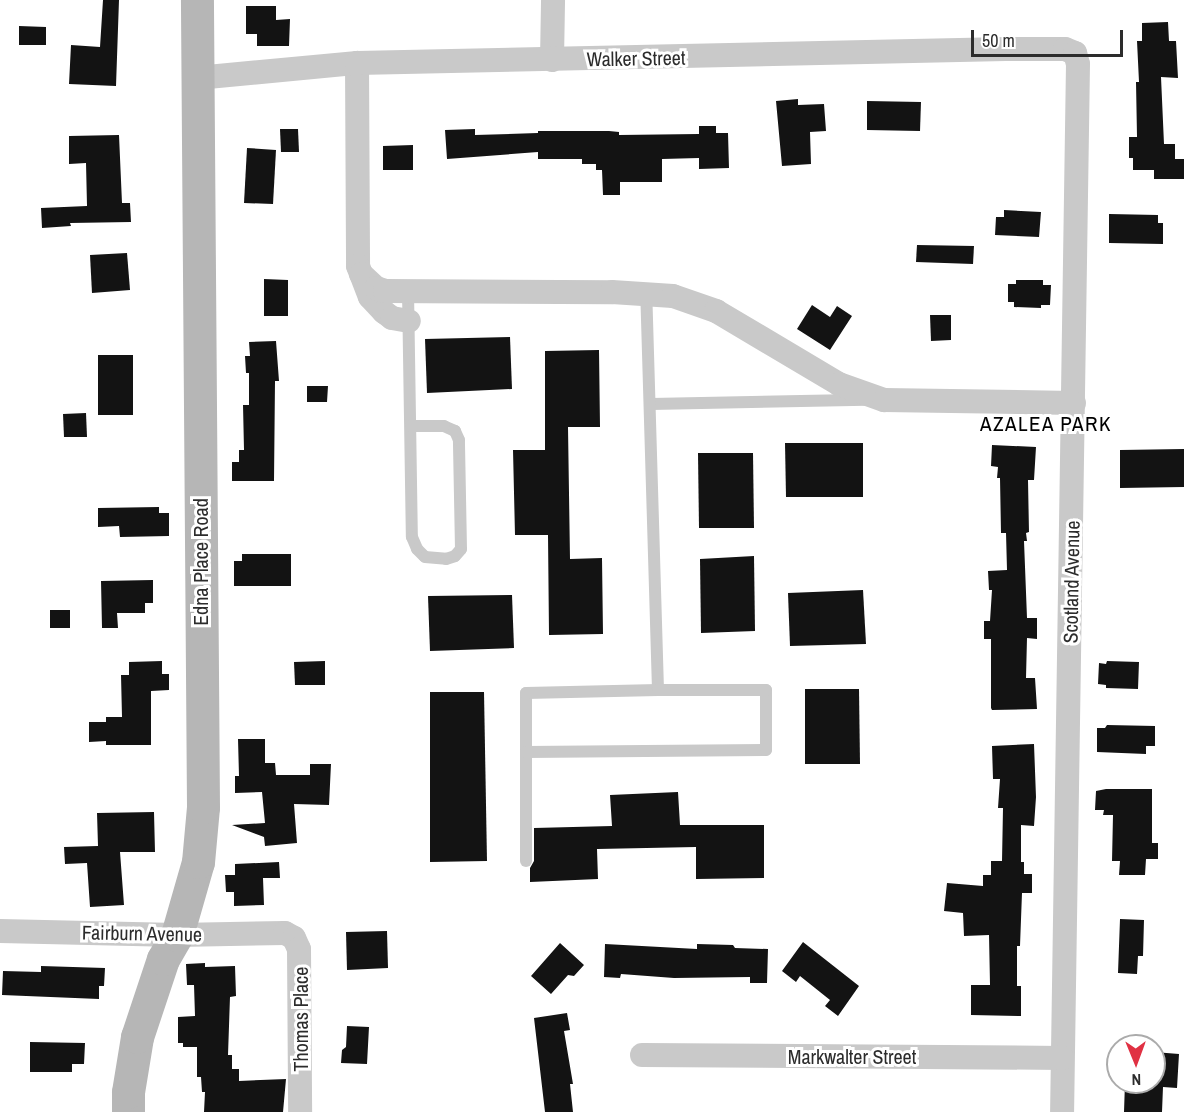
<!DOCTYPE html>
<style>
body{margin:0}
#map{position:relative;width:1184px;height:1112px;overflow:hidden;background:#fff;font-family:"Archivo Narrow",sans-serif}
div>[style]{position:absolute}
.building>*{inset:0;background:#131313}
.lane>*{height:12px;margin:-6px;padding:0 6px;transform-origin:6px;border-radius:6px;background:#c9c9c9}
.street>*{height:24px;margin:-12px;padding:0 12px;transform-origin:12px;border-radius:12px;background:#c9c9c9}
.secondary>*{height:33px;margin:-16.5px;padding:0 16.5px;transform-origin:16.5px;border-radius:16.5px;background:#b6b6b6}
span{translate:-50% -50%;white-space:nowrap;text-align:center;line-height:1.15;-webkit-text-stroke:6px #fff;paint-order:stroke}
.street-label{font-size:20px;color:#2c2c2c}
.neighbourhood-label{font-size:21px;color:#000;letter-spacing:1.5px}
.north{position:absolute;left:1106px;top:1034px;width:60px;height:60px;box-sizing:border-box;background:#fff;border:2px solid #ababab;border-radius:50%;rotate:179deg;font-size:16px;font-weight:700;line-height:24px;text-align:center;color:#2c2c2c}
.north::after{content:'';display:block;margin:auto;width:21px;height:27px;background:#e03143;clip-path:polygon(50% 0,100% 100%,50% 72%,0 100%)}
.scale{position:absolute;left:971px;top:30px;width:152px;height:27px;box-sizing:border-box;border:3px solid #2c2c2c;border-top:0;padding-left:8px;font-size:18px;line-height:21px;white-space:nowrap;color:#2c2c2c;-webkit-text-stroke:4px #fff;paint-order:stroke}
</style>
<div id="map">
<div class="building">
<i style="clip-path:polygon(103px 0,119px 0,116px 86px,69px 84px,71px 45px,100px 47px)"></i>
<i style="clip-path:polygon(246px 6px,276px 6px,276px 20px,290px 19px,289px 46px,257px 46px,257px 34px,246px 34px)"></i>
<i style="clip-path:polygon(1168px 22px,1169px 41px,1176px 41px,1178px 78px,1161px 77px,1164px 144px,1175px 144px,1175px 159px,1184px 159px,1184px 179px,1154px 179px,1154px 170px,1133px 170px,1133px 158px,1129px 158px,1129px 137px,1137px 137px,1136px 82px,1139px 82px,1137px 41px,1142px 41px,1142px 23px)"></i>
<i style="clip-path:polygon(19px 26px,46px 27px,46px 45px,19px 45px)"></i>
<i style="clip-path:polygon(798px 99px,798px 105px,824px 104px,826px 131px,810px 132px,811px 164px,782px 166px,776px 101px)"></i>
<i style="clip-path:polygon(867px 101px,921px 102px,920px 131px,867px 130px)"></i>
<i style="clip-path:polygon(699px 126px,716px 126px,716px 133px,728px 133px,729px 168px,699px 169px,699px 158px,662px 159px,662px 182px,620px 182px,620px 195px,603px 195px,602px 170px,596px 170px,596px 164px,582px 164px,582px 159px,538px 159px,538px 152px,447px 159px,445px 130px,475px 129px,475px 135px,538px 133px,538px 131px,609px 131px,619px 132px,619px 135px,699px 134px)"></i>
<i style="clip-path:polygon(280px 129px,298px 129px,299px 152px,281px 152px)"></i>
<i style="clip-path:polygon(119px 135px,122px 203px,130px 203px,131px 222px,70px 223px,71px 226px,42px 228px,41px 208px,87px 206px,86px 163px,69px 164px,69px 136px)"></i>
<i style="clip-path:polygon(413px 145px,413px 170px,383px 170px,383px 146px)"></i>
<i style="clip-path:polygon(247px 148px,276px 150px,273px 204px,244px 203px)"></i>
<i style="clip-path:polygon(1004px 210px,1041px 212px,1039px 237px,995px 235px,996px 217px,1004px 217px)"></i>
<i style="clip-path:polygon(1109px 214px,1158px 215px,1158px 223px,1163px 223px,1163px 244px,1109px 243px)"></i>
<i style="clip-path:polygon(917px 245px,974px 246px,973px 264px,916px 262px)"></i>
<i style="clip-path:polygon(127px 253px,130px 290px,92px 293px,90px 255px)"></i>
<i style="clip-path:polygon(264px 279px,288px 280px,288px 316px,264px 316px)"></i>
<i style="clip-path:polygon(1016px 280px,1043px 280px,1043px 285px,1051px 285px,1050px 305px,1041px 305px,1041px 308px,1014px 307px,1014px 302px,1008px 302px,1008px 284px,1016px 284px)"></i>
<i style="clip-path:polygon(812px 305px,830px 317px,837px 306px,852px 316px,830px 350px,797px 329px)"></i>
<i style="clip-path:polygon(930px 315px,951px 315px,951px 340px,931px 341px)"></i>
<i style="clip-path:polygon(510px 337px,512px 389px,427px 393px,425px 339px)"></i>
<i style="clip-path:polygon(276px 341px,279px 381px,275px 381px,274px 481px,232px 481px,232px 462px,239px 462px,239px 450px,244px 450px,243px 405px,249px 405px,249px 373px,246px 373px,245px 356px,250px 356px,249px 342px)"></i>
<i style="clip-path:polygon(599px 350px,600px 427px,568px 427px,570px 559px,602px 558px,603px 634px,549px 635px,548px 535px,515px 535px,513px 450px,545px 450px,545px 351px)"></i>
<i style="clip-path:polygon(98px 355px,133px 355px,133px 415px,98px 415px)"></i>
<i style="clip-path:polygon(307px 386px,328px 386px,327px 402px,307px 402px)"></i>
<i style="clip-path:polygon(86px 413px,87px 437px,64px 437px,63px 414px)"></i>
<i style="clip-path:polygon(785px 443px,863px 443px,863px 497px,786px 497px)"></i>
<i style="clip-path:polygon(992px 445px,1036px 447px,1034px 480px,1028px 480px,1029px 532px,1026px 533px,1027px 541px,1024px 541px,1027px 618px,1037px 618px,1037px 639px,1027px 638px,1026px 678px,1035px 678px,1037px 709px,992px 710px,991px 708px,991px 639px,984px 639px,984px 621px,990px 621px,992px 590px,989px 590px,988px 571px,1007px 570px,1006px 533px,1001px 533px,1000px 478px,997px 478px,998px 467px,991px 466px)"></i>
<i style="clip-path:polygon(1184px 449px,1184px 487px,1120px 488px,1120px 450px)"></i>
<i style="clip-path:polygon(698px 453px,753px 453px,754px 528px,699px 528px)"></i>
<i style="clip-path:polygon(159px 507px,159px 513px,169px 513px,169px 536px,120px 537px,119px 526px,98px 527px,98px 508px)"></i>
<i style="clip-path:polygon(242px 554px,291px 554px,291px 586px,234px 586px,234px 561px,242px 561px)"></i>
<i style="clip-path:polygon(754px 556px,755px 631px,701px 633px,700px 559px)"></i>
<i style="clip-path:polygon(153px 580px,153px 603px,145px 603px,145px 613px,117px 613px,118px 628px,102px 628px,101px 581px)"></i>
<i style="clip-path:polygon(863px 590px,866px 644px,790px 646px,788px 593px)"></i>
<i style="clip-path:polygon(512px 595px,514px 648px,430px 651px,428px 596px)"></i>
<i style="clip-path:polygon(50px 610px,70px 610px,70px 628px,50px 628px)"></i>
<i style="clip-path:polygon(162px 661px,162px 674px,169px 674px,169px 690px,151px 691px,151px 745px,106px 745px,106px 741px,89px 742px,89px 722px,106px 722px,106px 717px,122px 717px,121px 675px,129px 675px,129px 662px)"></i>
<i style="clip-path:polygon(325px 661px,325px 685px,295px 685px,294px 662px)"></i>
<i style="clip-path:polygon(1107px 661px,1139px 662px,1138px 689px,1106px 688px,1106px 685px,1098px 684px,1099px 663px,1106px 664px)"></i>
<i style="clip-path:polygon(805px 689px,859px 689px,860px 764px,805px 764px)"></i>
<i style="clip-path:polygon(430px 692px,484px 692px,487px 861px,430px 862px)"></i>
<i style="clip-path:polygon(1107px 725px,1155px 726px,1155px 746px,1146px 746px,1146px 754px,1097px 752px,1097px 728px,1105px 728px)"></i>
<i style="clip-path:polygon(238px 739px,265px 739px,265px 763px,275px 763px,276px 775px,310px 775px,310px 764px,331px 764px,329px 805px,294px 804px,297px 843px,265px 846px,264px 837px,232px 825px,265px 823px,262px 792px,235px 793px,235px 776px,239px 776px)"></i>
<i style="clip-path:polygon(1034px 744px,1036px 797px,1034px 826px,1021px 825px,1021px 862px,1024px 862px,1024px 874px,1032px 874px,1032px 893px,1022px 893px,1020px 946px,1017px 946px,1017px 986px,1021px 986px,1021px 1016px,971px 1015px,971px 985px,990px 985px,989px 935px,964px 936px,963px 913px,944px 911px,947px 883px,983px 886px,983px 875px,991px 875px,991px 861px,1002px 861px,1003px 808px,998px 808px,1000px 779px,993px 779px,992px 746px)"></i>
<i style="clip-path:polygon(1106px 789px,1152px 789px,1152px 843px,1158px 843px,1158px 859px,1146px 859px,1145px 875px,1119px 875px,1120px 861px,1112px 861px,1113px 815px,1103px 815px,1104px 810px,1095px 810px,1096px 791px)"></i>
<i style="clip-path:polygon(678px 792px,680px 825px,764px 825px,764px 878px,696px 879px,696px 847px,597px 849px,598px 879px,530px 882px,530px 868px,534px 861px,534px 828px,612px 826px,610px 795px)"></i>
<i style="clip-path:polygon(154px 812px,155px 852px,120px 852px,124px 905px,90px 907px,87px 863px,65px 864px,64px 847px,98px 846px,97px 813px)"></i>
<i style="clip-path:polygon(279px 862px,280px 878px,263px 878px,264px 905px,234px 906px,234px 892px,226px 892px,225px 875px,235px 875px,235px 864px)"></i>
<i style="clip-path:polygon(1120px 919px,1144px 920px,1143px 956px,1138px 956px,1137px 974px,1118px 973px)"></i>
<i style="clip-path:polygon(387px 931px,388px 968px,347px 970px,346px 932px)"></i>
<i style="clip-path:polygon(803px 942px,859px 986px,838px 1016px,825px 1006px,830px 1000px,800px 976px,796px 982px,782px 971px)"></i>
<i style="clip-path:polygon(560px 943px,584px 965px,574px 976px,568px 975px,551px 994px,531px 976px)"></i>
<i style="clip-path:polygon(605px 944px,697px 949px,697px 944px,733px 945px,735px 948px,768px 949px,767px 983px,750px 983px,750px 977px,674px 978px,621px 974px,620px 978px,604px 977px)"></i>
<i style="clip-path:polygon(205px 963px,205px 967px,235px 966px,236px 996px,230px 997px,228px 1055px,232px 1055px,232px 1069px,239px 1069px,239px 1081px,286px 1079px,283px 1112px,204px 1112px,205px 1092px,202px 1092px,201px 1077px,197px 1077px,197px 1047px,183px 1047px,183px 1043px,178px 1043px,178px 1017px,195px 1016px,194px 985px,187px 985px,186px 964px)"></i>
<i style="clip-path:polygon(41px 966px,105px 968px,104px 986px,99px 986px,99px 999px,2px 995px,3px 971px,41px 972px)"></i>
<i style="clip-path:polygon(567px 1013px,570px 1030px,564px 1031px,573px 1084px,570px 1084px,573px 1112px,545px 1112px,534px 1018px)"></i>
<i style="clip-path:polygon(347px 1026px,369px 1027px,367px 1064px,341px 1063px,342px 1050px,346px 1047px)"></i>
<i style="clip-path:polygon(30px 1042px,85px 1043px,84px 1064px,72px 1064px,72px 1072px,30px 1072px)"></i>
<i style="clip-path:polygon(1154px 1052px,1179px 1054px,1177px 1088px,1163px 1087px,1162px 1112px,1124px 1112px,1125px 1082px,1154px 1082px)"></i>
</div>
<div class="lane">
<i style="left:408px;top:291px;width:246px;rotate:89.1deg"></i>
<i style="left:412px;top:537px;width:13px;rotate:67deg"></i>
<i style="left:417px;top:549px;width:11px;rotate:45deg"></i>
<i style="left:425px;top:557px;width:21px;rotate:5deg"></i>
<i style="left:446px;top:559px;width:9px;rotate:-18deg"></i>
<i style="left:455px;top:556px;width:9px;rotate:-49deg"></i>
<i style="left:461px;top:549px;width:109px;rotate:-91.1deg"></i>
<i style="left:459px;top:440px;width:10px;rotate:-114deg"></i>
<i style="left:455px;top:431px;width:12px;rotate:-156deg"></i>
<i style="left:444px;top:426px;width:33px;rotate:180deg"></i>
<i style="left:651px;top:404px;width:215px;rotate:-1.1deg"></i>
<i style="left:526px;top:752px;width:59px;rotate:-90deg"></i>
<i style="left:526px;top:693px;width:132px;rotate:-1.3deg"></i>
<i style="left:658px;top:690px;width:394px;rotate:-91.7deg"></i>
<i style="left:526px;top:861px;width:109px;rotate:-90deg"></i>
<i style="left:526px;top:752px;width:240px;rotate:-0.5deg"></i>
<i style="left:766px;top:750px;width:60px;rotate:-90deg"></i>
<i style="left:766px;top:690px;width:108px;rotate:180deg"></i>
</div>
<div class="street">
<i style="left:552px;top:60px;width:60px;rotate:-89deg"></i>
<i style="left:357px;top:63px;width:203px;rotate:89.7deg"></i>
<i style="left:358px;top:266px;width:33px;rotate:69deg"></i>
<i style="left:370px;top:297px;width:21px;rotate:47deg"></i>
<i style="left:384px;top:312px;width:10px;rotate:37deg"></i>
<i style="left:392px;top:318px;width:17px;rotate:10deg"></i>
<i style="left:197px;top:78px;width:161px;rotate:-5.4deg"></i>
<i style="left:357px;top:63px;width:649px;rotate:-1.24deg"></i>
<i style="left:1006px;top:49px;width:59px"></i>
<i style="left:1065px;top:49px;width:11px;rotate:22deg"></i>
<i style="left:1075px;top:53px;width:11px;rotate:75deg"></i>
<i style="left:1078px;top:64px;width:1048px;rotate:90.87deg"></i>
<i style="left:361px;top:274px;width:21px;rotate:43deg"></i>
<i style="left:376px;top:288px;width:9px;rotate:18deg"></i>
<i style="left:385px;top:291px;width:227px;rotate:0.3deg"></i>
<i style="left:612px;top:292px;width:61px;rotate:3.8deg"></i>
<i style="left:673px;top:296px;width:46px;rotate:19.2deg"></i>
<i style="left:716px;top:311px;width:143px;rotate:30.7deg"></i>
<i style="left:839px;top:384px;width:48px;rotate:19.6deg"></i>
<i style="left:884px;top:400px;width:190px;rotate:0.9deg"></i>
<i style="left:0;top:931px;width:177px;rotate:1.3deg"></i>
<i style="left:177px;top:935px;width:108px;rotate:-1.1deg"></i>
<i style="left:285px;top:933px;width:10px;rotate:29deg"></i>
<i style="left:294px;top:938px;width:12px;rotate:66deg"></i>
<i style="left:299px;top:949px;width:163px;rotate:89.6deg"></i>
<i style="left:642px;top:1055px;width:420px;rotate:0.4deg"></i>
</div>
<div class="secondary">
<i style="left:128px;top:1112px;width:20px;rotate:-90deg"></i>
<i style="left:128px;top:1092px;width:56px;rotate:-80.7deg"></i>
<i style="left:137px;top:1037px;width:82px;rotate:-71.6deg"></i>
<i style="left:163px;top:959px;width:28px;rotate:-60deg"></i>
<i style="left:177px;top:935px;width:76px;rotate:-74deg"></i>
<i style="left:198px;top:862px;width:55px;rotate:-84.8deg"></i>
<i style="left:203px;top:807px;width:807px;rotate:-90.43deg"></i>
</div>
<div class="street-label">
<span style="left:636px;top:58px;rotate:-1deg">Walker Street</span>
<span style="left:200px;top:562px;rotate:-90deg">Edna Place Road</span>
<span style="left:1071px;top:582px;rotate:-89deg">Scotland Avenue</span>
<span style="left:142px;top:933px;rotate:1deg">Fairburn Avenue</span>
<span style="left:300px;top:1019px;rotate:-90deg">Thomas Place</span>
<span style="left:852px;top:1056px">Markwalter Street</span>
</div>
<div class="neighbourhood-label">
<span style="left:1046px;top:424px">AZALEA PARK</span>
</div>
<div class="north">N</div>
<div class="scale">50 m</div>
</div>
